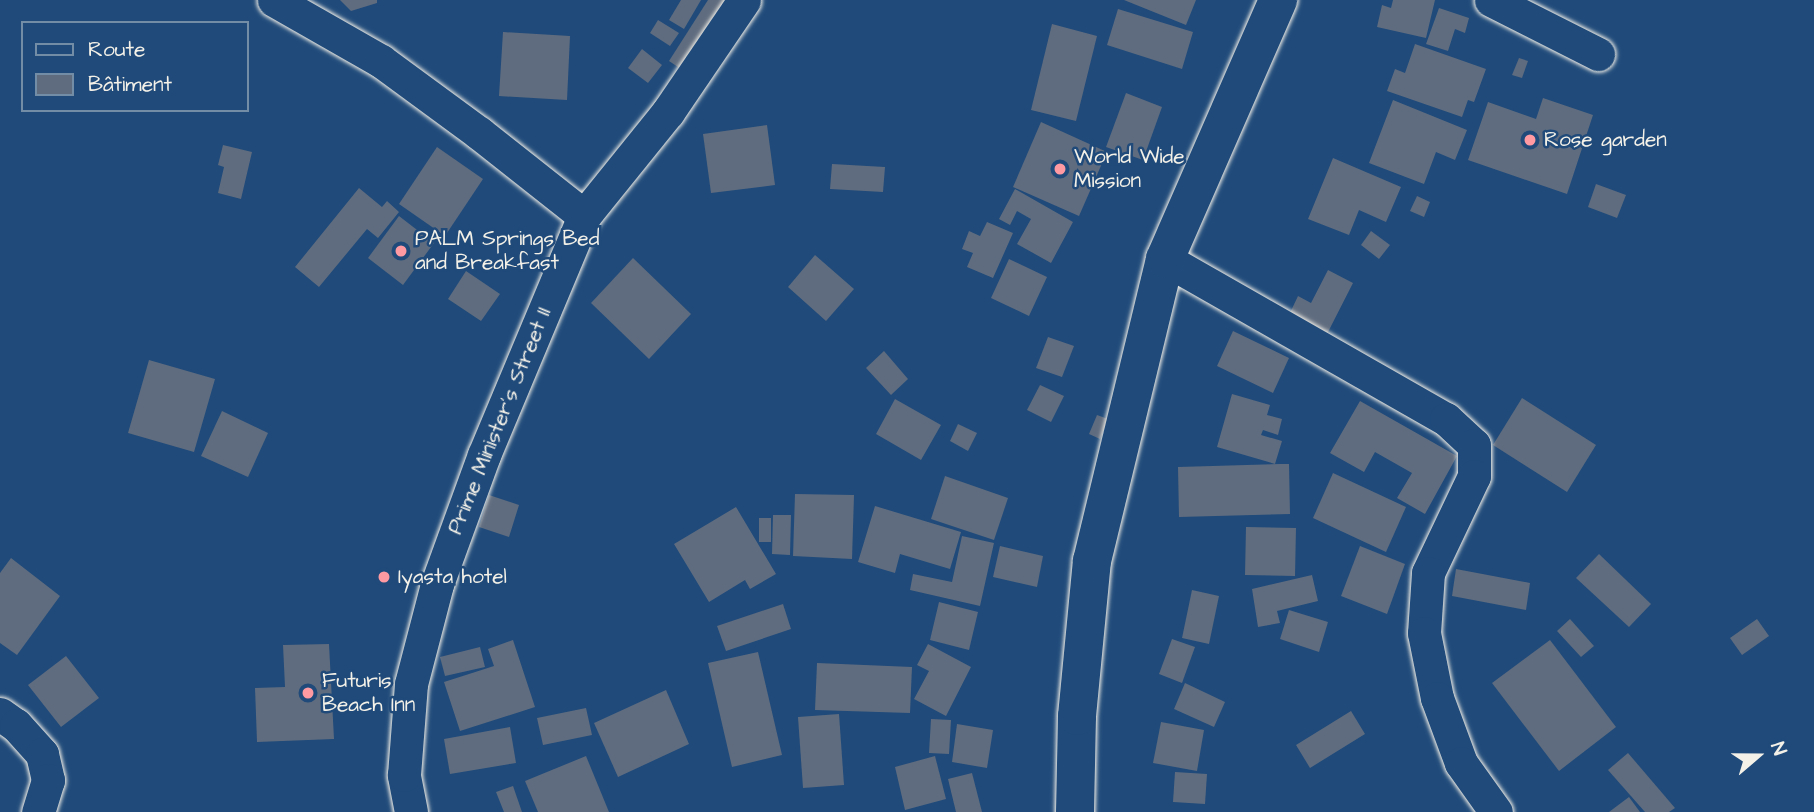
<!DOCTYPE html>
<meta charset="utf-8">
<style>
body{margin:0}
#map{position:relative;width:1814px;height:812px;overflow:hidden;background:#1f4a7a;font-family:"Architects Daughter",sans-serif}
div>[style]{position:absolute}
.building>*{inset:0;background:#5f6c7f}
.roads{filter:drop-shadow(0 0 2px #f4f1e8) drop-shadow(0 0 2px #f4f1e8)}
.minor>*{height:33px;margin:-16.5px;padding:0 16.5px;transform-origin:16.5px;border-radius:16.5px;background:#1f4a7a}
.trunk>*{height:38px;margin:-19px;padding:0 19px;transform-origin:19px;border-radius:19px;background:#1f4a7a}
.dots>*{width:19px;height:19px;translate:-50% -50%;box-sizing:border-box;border:4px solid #1f4a7a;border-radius:50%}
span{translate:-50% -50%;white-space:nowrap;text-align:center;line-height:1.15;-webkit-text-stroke:5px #1f4a7a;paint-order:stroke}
.poi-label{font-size:21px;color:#f4f1e8}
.left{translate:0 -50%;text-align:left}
.street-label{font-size:21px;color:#f4f1e8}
.legend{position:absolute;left:21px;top:21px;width:228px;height:91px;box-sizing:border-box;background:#1f4a7a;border:2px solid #748da6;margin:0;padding:9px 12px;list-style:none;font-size:21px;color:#f4f1e8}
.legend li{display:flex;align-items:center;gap:14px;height:35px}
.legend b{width:35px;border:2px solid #748da6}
.north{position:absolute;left:1723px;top:721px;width:70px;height:70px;-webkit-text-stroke:5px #1f4a7a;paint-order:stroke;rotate:70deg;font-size:19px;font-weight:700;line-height:28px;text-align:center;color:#f4f1e8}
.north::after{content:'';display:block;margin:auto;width:24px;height:32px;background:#f4f1e8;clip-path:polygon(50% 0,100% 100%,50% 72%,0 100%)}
</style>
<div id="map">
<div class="building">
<i style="clip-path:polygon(340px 0,377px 0,377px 3px,351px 11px)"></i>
<i style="clip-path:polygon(681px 0,701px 0,684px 29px,669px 20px)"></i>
<i style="clip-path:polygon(708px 0,725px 0,687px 73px,669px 61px)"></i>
<i style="clip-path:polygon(1124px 0,1196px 0,1186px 25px)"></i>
<i style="clip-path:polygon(1393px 0,1435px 0,1426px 38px,1377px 27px,1382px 5px,1391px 8px)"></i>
<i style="clip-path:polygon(1439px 8px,1469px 18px,1465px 33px,1455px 29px,1448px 51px,1426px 44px)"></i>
<i style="clip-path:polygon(1118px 9px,1193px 32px,1182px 69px,1107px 45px)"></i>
<i style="clip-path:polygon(658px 20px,679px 33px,670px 46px,650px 33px)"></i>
<i style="clip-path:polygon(1052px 24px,1097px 36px,1076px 121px,1031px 110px)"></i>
<i style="clip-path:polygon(503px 32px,570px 36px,567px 100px,499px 96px)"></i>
<i style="clip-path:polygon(1415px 44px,1486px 69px,1474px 102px,1468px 100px,1462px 117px,1387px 91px,1395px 69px,1405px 73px)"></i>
<i style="clip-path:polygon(642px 49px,662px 65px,648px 83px,628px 68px)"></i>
<i style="clip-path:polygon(1519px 58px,1528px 61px,1522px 78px,1512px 75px)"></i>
<i style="clip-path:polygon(1126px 93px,1162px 107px,1143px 160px,1106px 147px)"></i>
<i style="clip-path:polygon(1543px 98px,1593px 115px,1567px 194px,1468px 160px,1488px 102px,1536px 119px)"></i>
<i style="clip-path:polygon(1393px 100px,1467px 130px,1455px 160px,1436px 152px,1424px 184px,1369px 163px)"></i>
<i style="clip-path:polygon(1041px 122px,1107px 152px,1079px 216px,1013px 187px)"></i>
<i style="clip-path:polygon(767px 125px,775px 185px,711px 193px,703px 134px)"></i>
<i style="clip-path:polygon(223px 145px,252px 152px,241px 199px,218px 193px,224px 167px,218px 165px)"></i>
<i style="clip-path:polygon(437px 147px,483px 179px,445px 236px,399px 204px)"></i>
<i style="clip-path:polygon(1333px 158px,1401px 187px,1386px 222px,1359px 210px,1349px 235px,1308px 219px)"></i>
<i style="clip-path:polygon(832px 164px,885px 167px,883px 192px,830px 189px)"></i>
<i style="clip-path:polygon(1596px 184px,1626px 195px,1617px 218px,1588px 207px)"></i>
<i style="clip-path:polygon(359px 188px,382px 207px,387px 201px,399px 212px,378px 238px,367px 229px,319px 287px,295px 267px)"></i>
<i style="clip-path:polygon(1015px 189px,1073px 222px,1051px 263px,1017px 244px,1031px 219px,1017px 211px,1010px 225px,999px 219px)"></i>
<i style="clip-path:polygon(1417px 196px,1430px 202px,1424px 217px,1410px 211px)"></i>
<i style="clip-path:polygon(399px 216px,434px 243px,403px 285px,368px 258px)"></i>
<i style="clip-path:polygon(987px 222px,1013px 233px,993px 278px,967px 267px,973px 253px,962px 249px,969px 231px,980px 236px)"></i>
<i style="clip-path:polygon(1371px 231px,1390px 245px,1379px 259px,1361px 245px)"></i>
<i style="clip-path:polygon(815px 255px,854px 289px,826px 321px,788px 287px)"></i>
<i style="clip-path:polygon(633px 258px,691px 314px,649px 359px,591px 303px)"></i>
<i style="clip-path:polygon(1009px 259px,1047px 277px,1029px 316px,991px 298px)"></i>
<i style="clip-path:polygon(1328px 270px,1353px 283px,1327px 334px,1289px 315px,1298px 296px,1311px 303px)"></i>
<i style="clip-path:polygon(466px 271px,500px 294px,481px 321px,448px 299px)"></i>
<i style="clip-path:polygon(1233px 331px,1289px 358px,1273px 393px,1217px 366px)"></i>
<i style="clip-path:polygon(1048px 337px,1074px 346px,1062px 377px,1036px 368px)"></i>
<i style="clip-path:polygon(884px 351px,908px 379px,891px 395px,866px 368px)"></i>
<i style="clip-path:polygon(149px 360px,215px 379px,194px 452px,128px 433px)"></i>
<i style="clip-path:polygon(1040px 385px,1064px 396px,1051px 422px,1027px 410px)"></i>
<i style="clip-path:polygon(1232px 394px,1270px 405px,1267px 415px,1282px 419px,1278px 435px,1263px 430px,1261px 435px,1282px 441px,1275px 464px,1217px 447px)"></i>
<i style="clip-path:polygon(1522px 398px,1596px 445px,1567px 492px,1493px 445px)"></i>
<i style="clip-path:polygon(895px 399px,941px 425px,921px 460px,876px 434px)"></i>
<i style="clip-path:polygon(1360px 401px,1457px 456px,1425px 514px,1397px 498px,1412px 473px,1375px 452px,1364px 472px,1330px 453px)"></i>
<i style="clip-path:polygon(222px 411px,268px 433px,248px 477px,201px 456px)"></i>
<i style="clip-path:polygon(1097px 415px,1108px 419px,1100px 439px,1089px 434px)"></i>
<i style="clip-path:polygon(958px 424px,977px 433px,968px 451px,950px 441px)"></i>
<i style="clip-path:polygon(1281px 464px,1289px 464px,1290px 514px,1179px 517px,1178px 467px)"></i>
<i style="clip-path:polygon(1333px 473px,1406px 507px,1386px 552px,1313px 518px)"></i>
<i style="clip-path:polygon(945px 476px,1008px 498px,994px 540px,931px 519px)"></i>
<i style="clip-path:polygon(795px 494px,854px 495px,852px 559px,793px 556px)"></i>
<i style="clip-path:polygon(489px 495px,519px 505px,509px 537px,479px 527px)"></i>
<i style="clip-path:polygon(875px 506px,961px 532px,950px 569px,900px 554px,895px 573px,858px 562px)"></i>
<i style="clip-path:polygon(736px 507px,776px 574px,750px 589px,745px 580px,709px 602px,674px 544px)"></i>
<i style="clip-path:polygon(773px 515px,791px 515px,790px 555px,772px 554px)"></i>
<i style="clip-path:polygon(759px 518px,771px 518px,771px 542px,759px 542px)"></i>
<i style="clip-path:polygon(1246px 527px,1296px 528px,1295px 576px,1245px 575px)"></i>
<i style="clip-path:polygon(962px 536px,994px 543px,980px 606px,910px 590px,913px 574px,952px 582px)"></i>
<i style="clip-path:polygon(1000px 546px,1043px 556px,1037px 587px,993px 577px)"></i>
<i style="clip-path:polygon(1360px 546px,1405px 564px,1387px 614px,1341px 596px)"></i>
<i style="clip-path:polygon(1599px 554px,1651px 604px,1629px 627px,1576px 578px)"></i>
<i style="clip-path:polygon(11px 558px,60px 596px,17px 655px,0 643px,0 573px)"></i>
<i style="clip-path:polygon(1456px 569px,1530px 583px,1526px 610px,1452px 596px)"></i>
<i style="clip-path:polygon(1312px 575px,1318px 601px,1277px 611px,1280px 623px,1258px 627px,1252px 589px)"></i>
<i style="clip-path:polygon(1192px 590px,1219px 596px,1209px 644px,1182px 638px)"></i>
<i style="clip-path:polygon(939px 602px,978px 612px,969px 650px,930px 640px)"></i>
<i style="clip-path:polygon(783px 604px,791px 629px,726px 651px,717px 626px)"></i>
<i style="clip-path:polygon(1289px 610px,1328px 622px,1319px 652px,1280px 639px)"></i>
<i style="clip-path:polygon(1570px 619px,1594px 646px,1581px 657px,1557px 631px)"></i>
<i style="clip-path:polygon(1757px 619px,1769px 636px,1742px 655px,1730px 638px)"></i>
<i style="clip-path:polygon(1172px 639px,1195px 647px,1182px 683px,1159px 674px)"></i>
<i style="clip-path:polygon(513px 640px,535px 707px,460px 731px,444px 682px,494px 666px,488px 649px)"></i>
<i style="clip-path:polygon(1550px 640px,1616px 727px,1559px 771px,1492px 683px)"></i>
<i style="clip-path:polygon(329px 644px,334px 739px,257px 742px,255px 688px,285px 687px,283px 645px)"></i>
<i style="clip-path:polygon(928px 644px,971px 667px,946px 716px,914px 699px,929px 671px,917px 665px)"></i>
<i style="clip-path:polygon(480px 647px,485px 667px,445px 676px,440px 657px)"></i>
<i style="clip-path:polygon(758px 652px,782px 755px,732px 767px,708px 663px)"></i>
<i style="clip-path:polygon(66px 656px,99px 698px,61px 727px,28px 685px)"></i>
<i style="clip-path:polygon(817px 663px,912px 667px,910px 713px,815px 710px)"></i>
<i style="clip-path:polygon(1185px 683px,1225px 702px,1214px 727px,1174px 709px)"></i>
<i style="clip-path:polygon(666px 690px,689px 744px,618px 777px,594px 723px)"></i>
<i style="clip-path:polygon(586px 708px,592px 735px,543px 745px,537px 718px)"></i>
<i style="clip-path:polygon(1351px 711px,1365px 734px,1310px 768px,1296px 745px)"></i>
<i style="clip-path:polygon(839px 714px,844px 785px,803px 788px,798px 717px)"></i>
<i style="clip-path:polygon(931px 719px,951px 720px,949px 754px,929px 753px)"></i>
<i style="clip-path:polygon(1161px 722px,1204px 730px,1197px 771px,1153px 763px)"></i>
<i style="clip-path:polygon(957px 724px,993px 730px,987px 768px,952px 762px)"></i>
<i style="clip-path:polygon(510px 727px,516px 763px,450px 774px,444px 739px)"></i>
<i style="clip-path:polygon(1628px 753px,1675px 808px,1669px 812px,1645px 812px,1608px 770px)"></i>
<i style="clip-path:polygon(586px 756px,609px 812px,538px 812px,525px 781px)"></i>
<i style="clip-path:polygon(935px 756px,946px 799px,905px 810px,895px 767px)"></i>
<i style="clip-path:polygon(1175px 772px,1207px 774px,1205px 804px,1173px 802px)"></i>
<i style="clip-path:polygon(972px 773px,982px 812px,956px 812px,948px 779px)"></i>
<i style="clip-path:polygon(513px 786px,522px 812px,504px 812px,496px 792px)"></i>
<i style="clip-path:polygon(1629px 797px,1640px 812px,1609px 812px)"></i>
</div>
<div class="roads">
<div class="minor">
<i style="left:274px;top:0;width:123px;rotate:29.7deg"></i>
<i style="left:381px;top:61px;width:122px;rotate:36.3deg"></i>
<i style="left:479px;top:133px;width:134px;rotate:38.3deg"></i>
<i style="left:1491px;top:0;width:120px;rotate:26.8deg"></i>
<i style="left:1165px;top:259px;width:323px;rotate:29.7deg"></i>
<i style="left:1446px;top:419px;width:38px;rotate:43deg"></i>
<i style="left:1474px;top:445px;width:31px;rotate:90deg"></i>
<i style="left:1474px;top:476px;width:107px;rotate:115.4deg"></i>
<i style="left:1428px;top:573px;width:60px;rotate:93.8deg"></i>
<i style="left:1424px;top:633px;width:66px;rotate:78.7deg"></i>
<i style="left:1437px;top:698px;width:69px;rotate:69.7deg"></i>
<i style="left:1461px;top:763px;width:60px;rotate:54.5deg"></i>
<i style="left:0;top:714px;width:19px;rotate:35deg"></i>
<i style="left:16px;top:725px;width:39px;rotate:48deg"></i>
<i style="left:42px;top:754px;width:27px;rotate:77deg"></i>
<i style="left:48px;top:780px;width:34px;rotate:107deg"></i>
<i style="left:411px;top:812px;width:38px;rotate:-101deg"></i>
<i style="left:404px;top:775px;width:91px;rotate:-85.6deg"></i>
<i style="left:411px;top:684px;width:103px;rotate:-75.4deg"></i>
<i style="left:437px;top:584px;width:137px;rotate:-70deg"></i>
<i style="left:484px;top:455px;width:259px;rotate:-67.3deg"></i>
<i style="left:584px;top:216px;width:134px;rotate:-51.1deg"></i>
<i style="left:668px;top:112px;width:135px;rotate:-55.8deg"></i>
</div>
<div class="trunk">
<i style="left:1075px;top:812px;width:96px;rotate:-88.8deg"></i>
<i style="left:1077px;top:716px;width:156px;rotate:-84.5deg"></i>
<i style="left:1092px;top:561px;width:311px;rotate:-76.4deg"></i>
<i style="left:1165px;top:259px;width:283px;rotate:-66.4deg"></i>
</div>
</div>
<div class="dots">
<i style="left:1530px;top:140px;background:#ff9aa2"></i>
<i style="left:1060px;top:169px;background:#ff9aa2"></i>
<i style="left:401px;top:251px;background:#ff9aa2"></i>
<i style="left:384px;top:577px;background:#ff9aa2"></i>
<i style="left:308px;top:693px;background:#ff9aa2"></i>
</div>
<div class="poi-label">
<span class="left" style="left:1544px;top:140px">Rose garden</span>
<span class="left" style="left:1074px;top:169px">World Wide<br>Mission</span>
<span class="left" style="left:415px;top:251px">PALM Springs Bed<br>and Breakfast</span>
<span class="left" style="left:398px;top:577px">Iyasta hotel</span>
<span class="left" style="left:322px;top:693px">Futuris<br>Beach Inn</span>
</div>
<div class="street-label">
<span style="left:500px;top:421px;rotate:-68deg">Prime Minister's Street II</span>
</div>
<ul class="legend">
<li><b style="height:9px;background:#1f4a7a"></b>Route</li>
<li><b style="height:19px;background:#5f6c7f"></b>Bâtiment</li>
</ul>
<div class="north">N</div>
</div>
